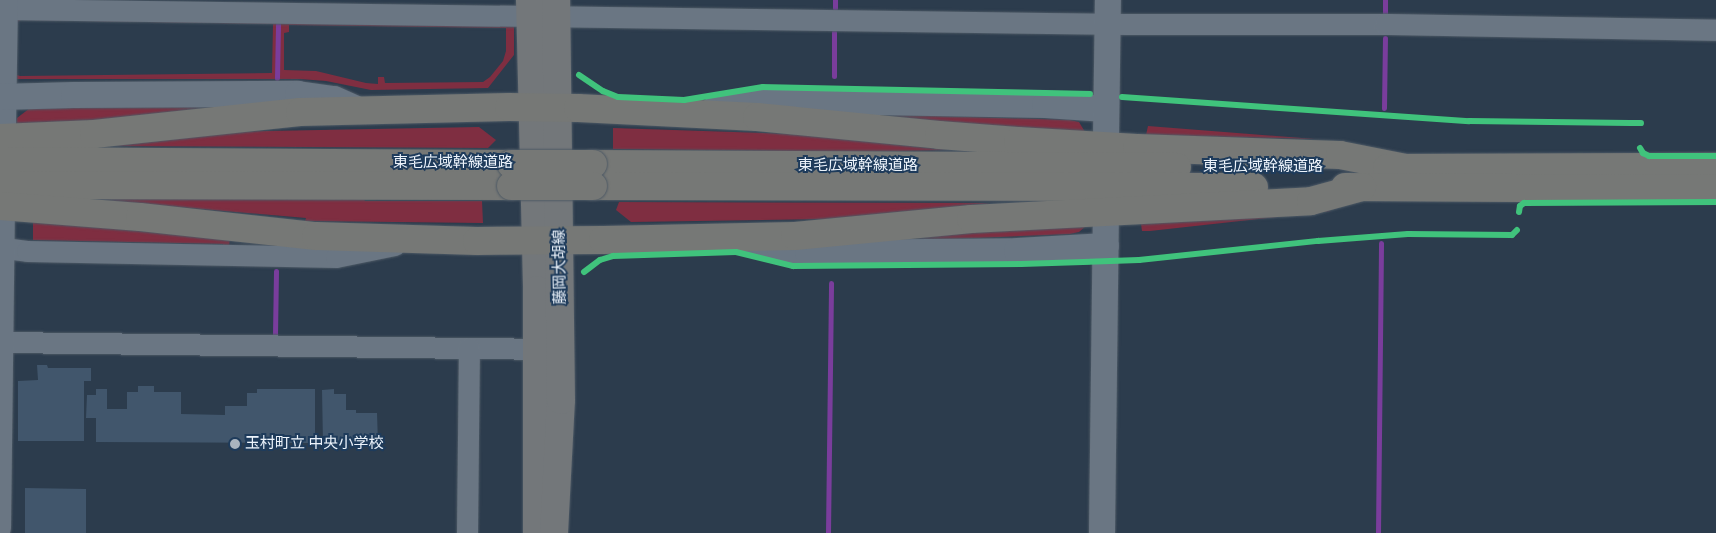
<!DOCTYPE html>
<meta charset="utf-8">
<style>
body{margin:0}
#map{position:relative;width:1716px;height:533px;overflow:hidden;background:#2c3c4d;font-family:Karla,"Noto Sans JP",sans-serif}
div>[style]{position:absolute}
.green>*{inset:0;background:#7f2e41}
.stream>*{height:5px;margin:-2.5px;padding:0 2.5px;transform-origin:2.5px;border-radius:2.5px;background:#7a3d9c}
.building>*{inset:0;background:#41566c}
.roads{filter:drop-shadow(0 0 1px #4d5965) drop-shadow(0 0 1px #4d5965)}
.minor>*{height:21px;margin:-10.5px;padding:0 10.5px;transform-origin:10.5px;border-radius:10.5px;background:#6a7683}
.tertiary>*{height:26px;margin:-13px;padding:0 13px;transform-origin:13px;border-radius:13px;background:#6a7683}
.primary>*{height:28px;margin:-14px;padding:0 14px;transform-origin:14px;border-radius:14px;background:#73777a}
.trunk>*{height:28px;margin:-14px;padding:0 14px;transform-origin:14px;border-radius:14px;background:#767876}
.bridges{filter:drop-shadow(0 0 1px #4d5965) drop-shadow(0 0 1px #4d5965)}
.trunk-bridge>*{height:28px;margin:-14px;padding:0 14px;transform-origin:14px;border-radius:14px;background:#767876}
.cycleway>*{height:6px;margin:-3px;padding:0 3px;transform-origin:3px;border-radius:3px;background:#40c37c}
.dots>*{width:14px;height:14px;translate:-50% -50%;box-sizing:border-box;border:2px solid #1e3b5b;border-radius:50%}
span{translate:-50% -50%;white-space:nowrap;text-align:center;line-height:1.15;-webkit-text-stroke:4px #1e3b5b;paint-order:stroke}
.street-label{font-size:15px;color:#edf4fc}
.poi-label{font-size:15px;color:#edf4fc}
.left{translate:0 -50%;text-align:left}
</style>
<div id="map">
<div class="green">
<i style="clip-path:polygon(evenodd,18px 18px,514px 25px,514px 55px,488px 88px,371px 90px,326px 81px,300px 79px,14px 79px,13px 23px,18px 18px,21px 20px,273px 24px,272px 73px,20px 76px,17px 75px,16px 69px,17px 22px,21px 20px,18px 18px,289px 25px,506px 28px,506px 51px,503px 61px,490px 77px,483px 82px,385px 83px,384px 77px,378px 77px,378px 84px,366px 83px,316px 71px,284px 70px,284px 33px,289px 32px,289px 25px)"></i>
<i style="clip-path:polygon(295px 105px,15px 127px,17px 118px,30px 108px)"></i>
<i style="clip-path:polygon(773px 111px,1070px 120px,1079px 122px,1088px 137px)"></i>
<i style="clip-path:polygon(1148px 126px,1315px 139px,1146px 135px)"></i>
<i style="clip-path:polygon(479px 127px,496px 140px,488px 148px,101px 146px,217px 132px)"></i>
<i style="clip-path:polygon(613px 128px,796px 134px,948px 150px,855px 152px,613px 149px)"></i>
<i style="clip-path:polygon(363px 198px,365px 201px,482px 201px,483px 223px,305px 221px,306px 218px,85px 199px)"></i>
<i style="clip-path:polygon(619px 202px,991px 203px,827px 219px,631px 222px,616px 210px)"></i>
<i style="clip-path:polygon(1322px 210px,1331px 211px,1150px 231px,1142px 231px,1141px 224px)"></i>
<i style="clip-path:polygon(33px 221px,181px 235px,230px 237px,229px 247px,223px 247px,223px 244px,33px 240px)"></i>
<i style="clip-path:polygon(1086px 226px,1079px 232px,1070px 234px,815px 245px,957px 227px)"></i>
</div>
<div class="stream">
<i style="left:835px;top:8px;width:8px;rotate:-90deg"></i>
<i style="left:1385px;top:16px;width:16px;rotate:-90deg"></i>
<i style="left:834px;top:76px;width:44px;rotate:-90deg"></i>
<i style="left:277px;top:78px;width:54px;rotate:-88.9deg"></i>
<i style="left:1384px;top:108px;width:70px;rotate:-89.2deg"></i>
<i style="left:275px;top:335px;width:64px;rotate:-89.1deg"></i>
<i style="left:828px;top:533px;width:250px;rotate:-89.3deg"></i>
<i style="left:1378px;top:533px;width:290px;rotate:-89.4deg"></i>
</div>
<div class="building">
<i style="clip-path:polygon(37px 365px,47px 365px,48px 368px,91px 368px,91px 381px,84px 381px,84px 441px,18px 441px,18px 381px,38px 380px)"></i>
<i style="clip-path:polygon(138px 386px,154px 386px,154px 392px,181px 392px,181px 414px,225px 415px,225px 406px,247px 406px,247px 393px,257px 393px,257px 389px,315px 389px,315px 443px,96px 442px,96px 418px,86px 418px,87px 395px,96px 395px,96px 389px,107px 389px,107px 409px,127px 409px,127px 392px,138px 392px)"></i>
<i style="clip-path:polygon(334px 389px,334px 394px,346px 394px,346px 410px,356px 410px,356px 413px,377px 413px,378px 443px,323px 444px,322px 390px)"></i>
<i style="clip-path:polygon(25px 488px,86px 489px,86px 533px,25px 533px)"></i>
</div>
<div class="roads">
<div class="minor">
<i style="left:0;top:9px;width:1125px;rotate:0.76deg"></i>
<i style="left:1125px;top:24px;width:260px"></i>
<i style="left:1385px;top:24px;width:331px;rotate:1deg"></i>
<i style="left:5px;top:127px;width:127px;rotate:-89.1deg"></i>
<i style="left:4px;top:248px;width:23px;rotate:7deg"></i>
<i style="left:27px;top:251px;width:309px;rotate:1.1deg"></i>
<i style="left:336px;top:257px;width:60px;rotate:-11.5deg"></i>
<i style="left:3px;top:342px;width:549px;rotate:0.73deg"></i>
<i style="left:0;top:528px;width:316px;rotate:-89.3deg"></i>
<i style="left:467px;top:533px;width:185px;rotate:-89.4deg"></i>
</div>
<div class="tertiary">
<i style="left:0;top:97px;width:74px;rotate:-1.5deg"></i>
<i style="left:74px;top:95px;width:224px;rotate:-0.3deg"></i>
<i style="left:298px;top:94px;width:36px;rotate:8deg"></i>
<i style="left:334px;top:99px;width:27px;rotate:24deg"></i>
<i style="left:713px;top:110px;width:50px;rotate:-11.5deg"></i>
<i style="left:762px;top:100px;width:283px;rotate:1deg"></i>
<i style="left:1045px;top:105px;width:61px;rotate:3.8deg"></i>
<i style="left:1106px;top:138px;width:138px;rotate:-89.2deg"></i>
<i style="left:751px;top:241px;width:30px;rotate:15deg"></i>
<i style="left:780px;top:249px;width:28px;rotate:8deg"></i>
<i style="left:808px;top:253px;width:209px;rotate:-0.5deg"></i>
<i style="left:1017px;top:251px;width:89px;rotate:-3.2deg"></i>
<i style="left:1102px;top:533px;width:315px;rotate:-89.3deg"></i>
</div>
<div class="primary">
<i style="left:530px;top:0;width:290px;rotate:88.6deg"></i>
<i style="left:537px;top:290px;width:243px;rotate:90deg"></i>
<i style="left:554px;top:533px;width:133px;rotate:-87deg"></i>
<i style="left:561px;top:400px;width:400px;rotate:-90.7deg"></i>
</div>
<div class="trunk">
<i style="left:0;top:138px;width:94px;rotate:-2.4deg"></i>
<i style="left:94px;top:134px;width:207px;rotate:-6.1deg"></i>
<i style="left:300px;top:112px;width:209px;rotate:-1.4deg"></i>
<i style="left:509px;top:107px;width:69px;rotate:0.8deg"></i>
<i style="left:578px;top:108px;width:179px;rotate:2.9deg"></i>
<i style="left:757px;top:117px;width:183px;rotate:5.6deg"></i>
<i style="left:939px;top:135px;width:79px;rotate:4.3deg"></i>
<i style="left:1018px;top:141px;width:119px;rotate:3.4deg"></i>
<i style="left:1137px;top:148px;width:203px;rotate:2deg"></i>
<i style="left:1340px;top:155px;width:67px;rotate:11.1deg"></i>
<i style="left:0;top:161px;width:511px;rotate:0.34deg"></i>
<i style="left:593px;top:164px;width:584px;rotate:0.29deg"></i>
<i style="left:1387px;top:168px;width:329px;rotate:-0.2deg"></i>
<i style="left:0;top:185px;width:511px;rotate:0.11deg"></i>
<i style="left:593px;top:186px;width:661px;rotate:0.09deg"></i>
<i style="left:1345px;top:187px;width:371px;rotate:0.3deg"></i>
<i style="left:0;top:206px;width:140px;rotate:4.5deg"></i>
<i style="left:140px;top:217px;width:177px;rotate:6.2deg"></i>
<i style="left:316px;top:236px;width:161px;rotate:1.8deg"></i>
<i style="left:477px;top:241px;width:126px;rotate:-0.5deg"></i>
<i style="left:603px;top:240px;width:192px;rotate:-1.2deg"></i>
<i style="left:795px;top:236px;width:177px;rotate:-5.5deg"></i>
<i style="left:971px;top:219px;width:340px;rotate:-3deg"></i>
<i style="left:1311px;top:201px;width:53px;rotate:-15.4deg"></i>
</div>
</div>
<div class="bridges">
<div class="trunk-bridge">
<i style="left:511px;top:164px;width:82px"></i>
<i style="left:511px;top:186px;width:82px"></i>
</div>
</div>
<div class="cycleway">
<i style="left:579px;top:75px;width:29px;rotate:34deg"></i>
<i style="left:603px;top:91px;width:16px;rotate:22deg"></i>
<i style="left:618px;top:97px;width:66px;rotate:2.6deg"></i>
<i style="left:684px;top:100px;width:80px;rotate:-9.3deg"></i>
<i style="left:763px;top:87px;width:327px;rotate:1.2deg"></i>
<i style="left:1122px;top:97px;width:348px;rotate:4deg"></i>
<i style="left:1469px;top:121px;width:172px;rotate:0.7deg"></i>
<i style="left:1640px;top:148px;width:6px;rotate:59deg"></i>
<i style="left:1643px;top:153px;width:7px;rotate:27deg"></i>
<i style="left:1649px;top:156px;width:67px"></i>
<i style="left:1519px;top:212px;width:6px;rotate:-81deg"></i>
<i style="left:1520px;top:206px;width:5px;rotate:-37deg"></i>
<i style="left:1524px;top:203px;width:192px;rotate:-0.3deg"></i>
<i style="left:584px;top:272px;width:20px;rotate:-37deg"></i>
<i style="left:600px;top:260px;width:14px;rotate:-17deg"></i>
<i style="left:613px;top:256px;width:123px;rotate:-1.9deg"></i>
<i style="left:736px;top:252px;width:59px;rotate:13.8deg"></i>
<i style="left:793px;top:266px;width:228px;rotate:-0.5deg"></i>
<i style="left:1021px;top:264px;width:118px;rotate:-1.9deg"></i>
<i style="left:1139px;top:260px;width:180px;rotate:-6.1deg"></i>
<i style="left:1318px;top:241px;width:90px;rotate:-4.4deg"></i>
<i style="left:1408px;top:234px;width:104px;rotate:0.6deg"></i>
<i style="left:1512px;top:235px;width:7px;rotate:-45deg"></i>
</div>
<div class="dots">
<i style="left:235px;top:444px;background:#a9b4bf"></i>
</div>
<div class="street-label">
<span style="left:453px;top:163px">東毛広域幹線道路</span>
<span style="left:858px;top:166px">東毛広域幹線道路</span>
<span style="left:1263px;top:167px">東毛広域幹線道路</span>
<span style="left:560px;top:267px;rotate:-91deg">藤岡大胡線</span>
</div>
<div class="poi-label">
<span class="left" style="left:245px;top:444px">玉村町立 中央小学校</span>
</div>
</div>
